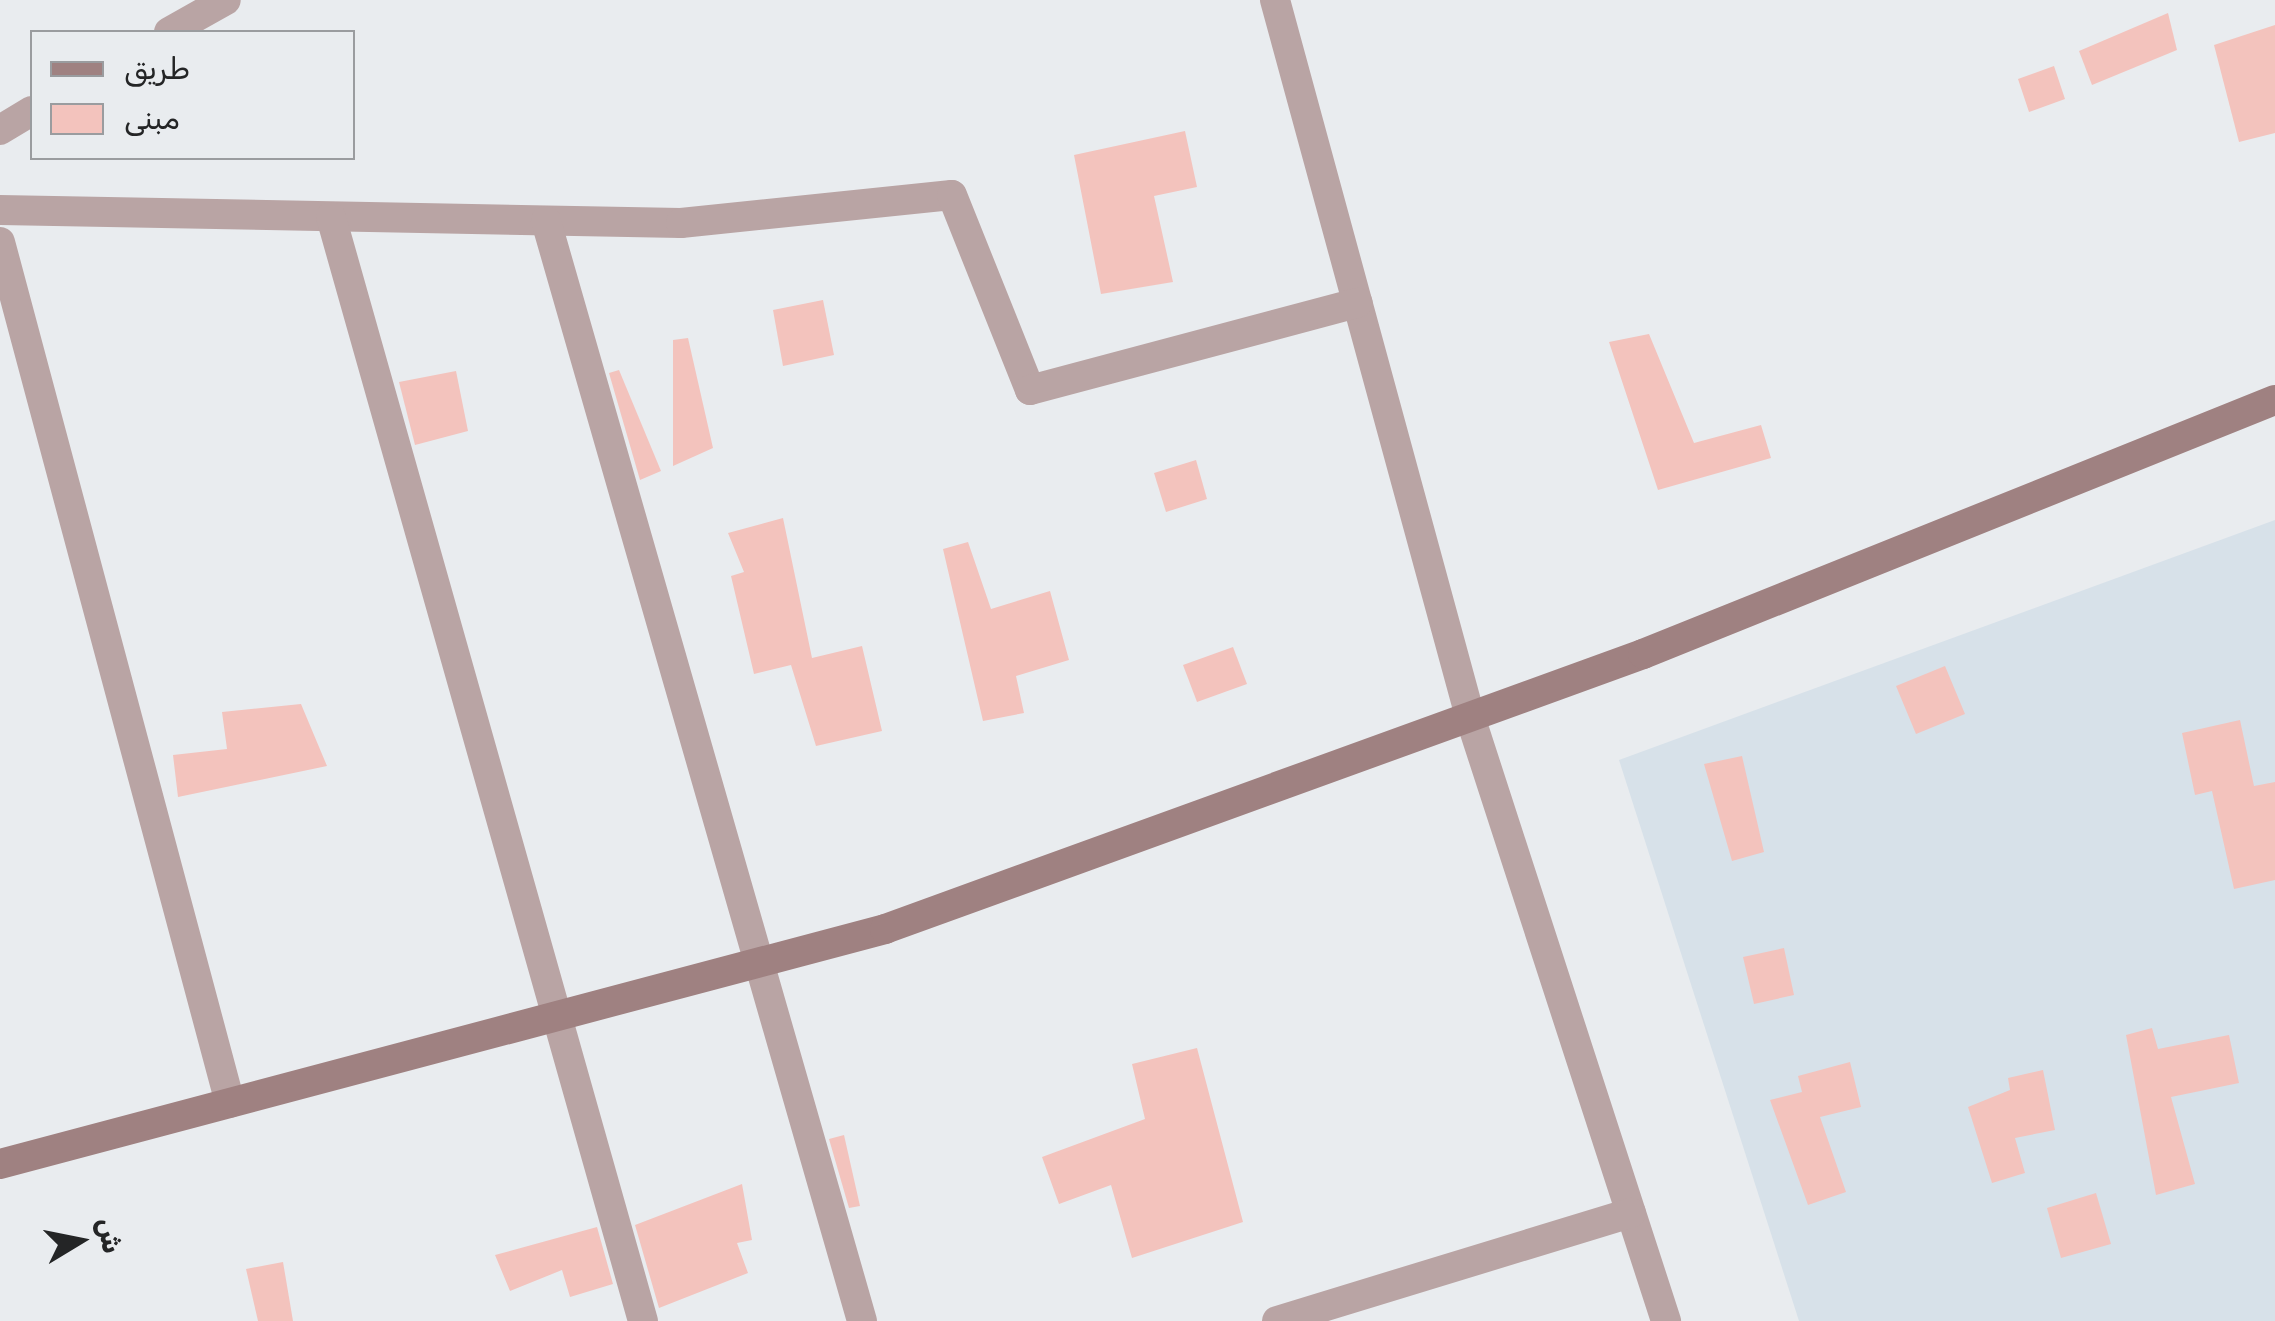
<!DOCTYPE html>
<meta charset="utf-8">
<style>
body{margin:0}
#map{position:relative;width:2275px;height:1321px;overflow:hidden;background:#e9ecef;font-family:Rubik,Vazirmatn,sans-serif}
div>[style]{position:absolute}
.built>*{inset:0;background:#d7e1e9}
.building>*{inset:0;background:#f3c3bd}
.street>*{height:30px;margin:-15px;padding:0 15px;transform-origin:15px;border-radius:15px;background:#b9a4a4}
.secondary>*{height:30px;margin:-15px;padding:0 15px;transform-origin:15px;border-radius:15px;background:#9f8181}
span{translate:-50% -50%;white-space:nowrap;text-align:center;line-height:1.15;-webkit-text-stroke:8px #e9ecef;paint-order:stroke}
.legend{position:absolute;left:30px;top:30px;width:325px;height:130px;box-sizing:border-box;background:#e9ecef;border:2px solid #9a9c9f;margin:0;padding:12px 18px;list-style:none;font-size:30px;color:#242526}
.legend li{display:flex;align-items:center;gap:20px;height:50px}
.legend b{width:50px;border:2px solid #9a9c9f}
.north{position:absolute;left:30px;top:1191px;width:100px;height:100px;-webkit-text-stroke:8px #e9ecef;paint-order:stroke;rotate:80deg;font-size:28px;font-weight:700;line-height:40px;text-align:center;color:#242526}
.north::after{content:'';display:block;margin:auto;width:35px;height:45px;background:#242526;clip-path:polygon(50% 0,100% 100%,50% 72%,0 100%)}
</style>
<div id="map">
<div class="built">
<i style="clip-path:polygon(2275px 520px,2275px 1321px,1799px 1321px,1619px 760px)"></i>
</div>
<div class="building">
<i style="clip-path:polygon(2168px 13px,2177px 50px,2092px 85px,2079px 51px)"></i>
<i style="clip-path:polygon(2275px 25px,2275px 133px,2239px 142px,2214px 45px)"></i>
<i style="clip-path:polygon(2054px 66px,2065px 99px,2029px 112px,2018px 79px)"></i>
<i style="clip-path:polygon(1185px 131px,1197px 187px,1154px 196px,1173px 282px,1101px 294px,1074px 155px)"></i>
<i style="clip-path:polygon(823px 300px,834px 355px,783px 366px,773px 310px)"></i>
<i style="clip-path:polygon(1649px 334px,1694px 443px,1761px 425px,1771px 458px,1658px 490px,1609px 342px)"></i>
<i style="clip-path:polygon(688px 338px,713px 448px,673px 466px,673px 340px)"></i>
<i style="clip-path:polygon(619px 370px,661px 471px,640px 480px,609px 373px)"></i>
<i style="clip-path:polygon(456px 371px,468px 431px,415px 445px,399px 382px)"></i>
<i style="clip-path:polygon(1196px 460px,1207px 499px,1166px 512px,1154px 473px)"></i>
<i style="clip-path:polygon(783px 518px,812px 658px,862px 646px,882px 731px,816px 746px,791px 665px,754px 674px,731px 576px,744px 572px,728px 533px)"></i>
<i style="clip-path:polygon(968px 542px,991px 609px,1050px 591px,1069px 660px,1016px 676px,1024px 713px,983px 721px,943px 549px)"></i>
<i style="clip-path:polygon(1233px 647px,1247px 684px,1197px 702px,1183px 665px)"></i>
<i style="clip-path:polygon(1945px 666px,1965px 714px,1916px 734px,1896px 686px)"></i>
<i style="clip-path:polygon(301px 704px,327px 766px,178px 797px,173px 755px,227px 749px,222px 712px)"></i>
<i style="clip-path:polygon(2240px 720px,2254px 786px,2275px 782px,2275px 880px,2234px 889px,2212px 791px,2195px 795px,2182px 733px)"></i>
<i style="clip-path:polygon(1742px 756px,1764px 852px,1732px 861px,1704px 764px)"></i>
<i style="clip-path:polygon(1784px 948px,1794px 995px,1754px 1004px,1743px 957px)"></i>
<i style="clip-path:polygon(2152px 1028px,2158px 1049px,2229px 1035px,2239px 1083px,2171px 1097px,2195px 1184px,2156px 1195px,2126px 1035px)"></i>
<i style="clip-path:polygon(1197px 1048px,1243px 1222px,1132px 1258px,1111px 1185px,1059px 1204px,1042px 1157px,1145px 1119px,1132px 1064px)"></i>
<i style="clip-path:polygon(1850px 1062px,1861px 1107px,1820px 1117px,1846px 1192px,1808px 1205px,1770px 1100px,1802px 1092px,1798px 1076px)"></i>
<i style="clip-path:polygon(2043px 1070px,2055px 1130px,2015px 1138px,2025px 1173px,1992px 1183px,1968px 1107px,2010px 1090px,2008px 1078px)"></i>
<i style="clip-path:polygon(844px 1135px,860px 1206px,849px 1208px,829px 1139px)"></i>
<i style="clip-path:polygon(742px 1184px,752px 1240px,737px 1243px,748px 1273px,659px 1308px,635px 1225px)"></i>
<i style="clip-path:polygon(2096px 1193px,2111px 1244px,2061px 1258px,2047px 1208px)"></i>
<i style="clip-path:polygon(597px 1227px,613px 1284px,570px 1297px,562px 1270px,510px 1291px,495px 1255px)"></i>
<i style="clip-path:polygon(283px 1262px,293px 1321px,258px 1321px,246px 1269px)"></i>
</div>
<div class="street">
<i style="left:1275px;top:0;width:746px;rotate:74.77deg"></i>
<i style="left:1471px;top:720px;width:632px;rotate:72.02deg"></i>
<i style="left:169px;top:32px;width:65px;rotate:-29.3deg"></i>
<i style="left:0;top:130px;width:37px;rotate:-31deg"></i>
<i style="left:0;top:210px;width:681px;rotate:1.09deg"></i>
<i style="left:681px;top:223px;width:272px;rotate:-5.9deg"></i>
<i style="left:952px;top:195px;width:210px;rotate:68.2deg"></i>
<i style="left:1030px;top:390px;width:339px;rotate:-14.9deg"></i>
<i style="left:331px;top:217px;width:1147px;rotate:74.22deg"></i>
<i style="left:546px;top:221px;width:1144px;rotate:73.97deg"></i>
<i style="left:0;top:242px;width:891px;rotate:75.04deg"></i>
<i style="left:1277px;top:1321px;width:370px;rotate:-17deg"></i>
</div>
<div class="secondary">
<i style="left:0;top:1164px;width:916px;rotate:-14.87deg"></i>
<i style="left:885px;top:929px;width:806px;rotate:-19.94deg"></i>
<i style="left:1643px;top:654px;width:681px;rotate:-21.9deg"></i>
</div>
<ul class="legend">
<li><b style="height:12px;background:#9f8181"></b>طريق</li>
<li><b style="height:28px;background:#f3c3bd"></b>مبنى</li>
</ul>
<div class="north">ش</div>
</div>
